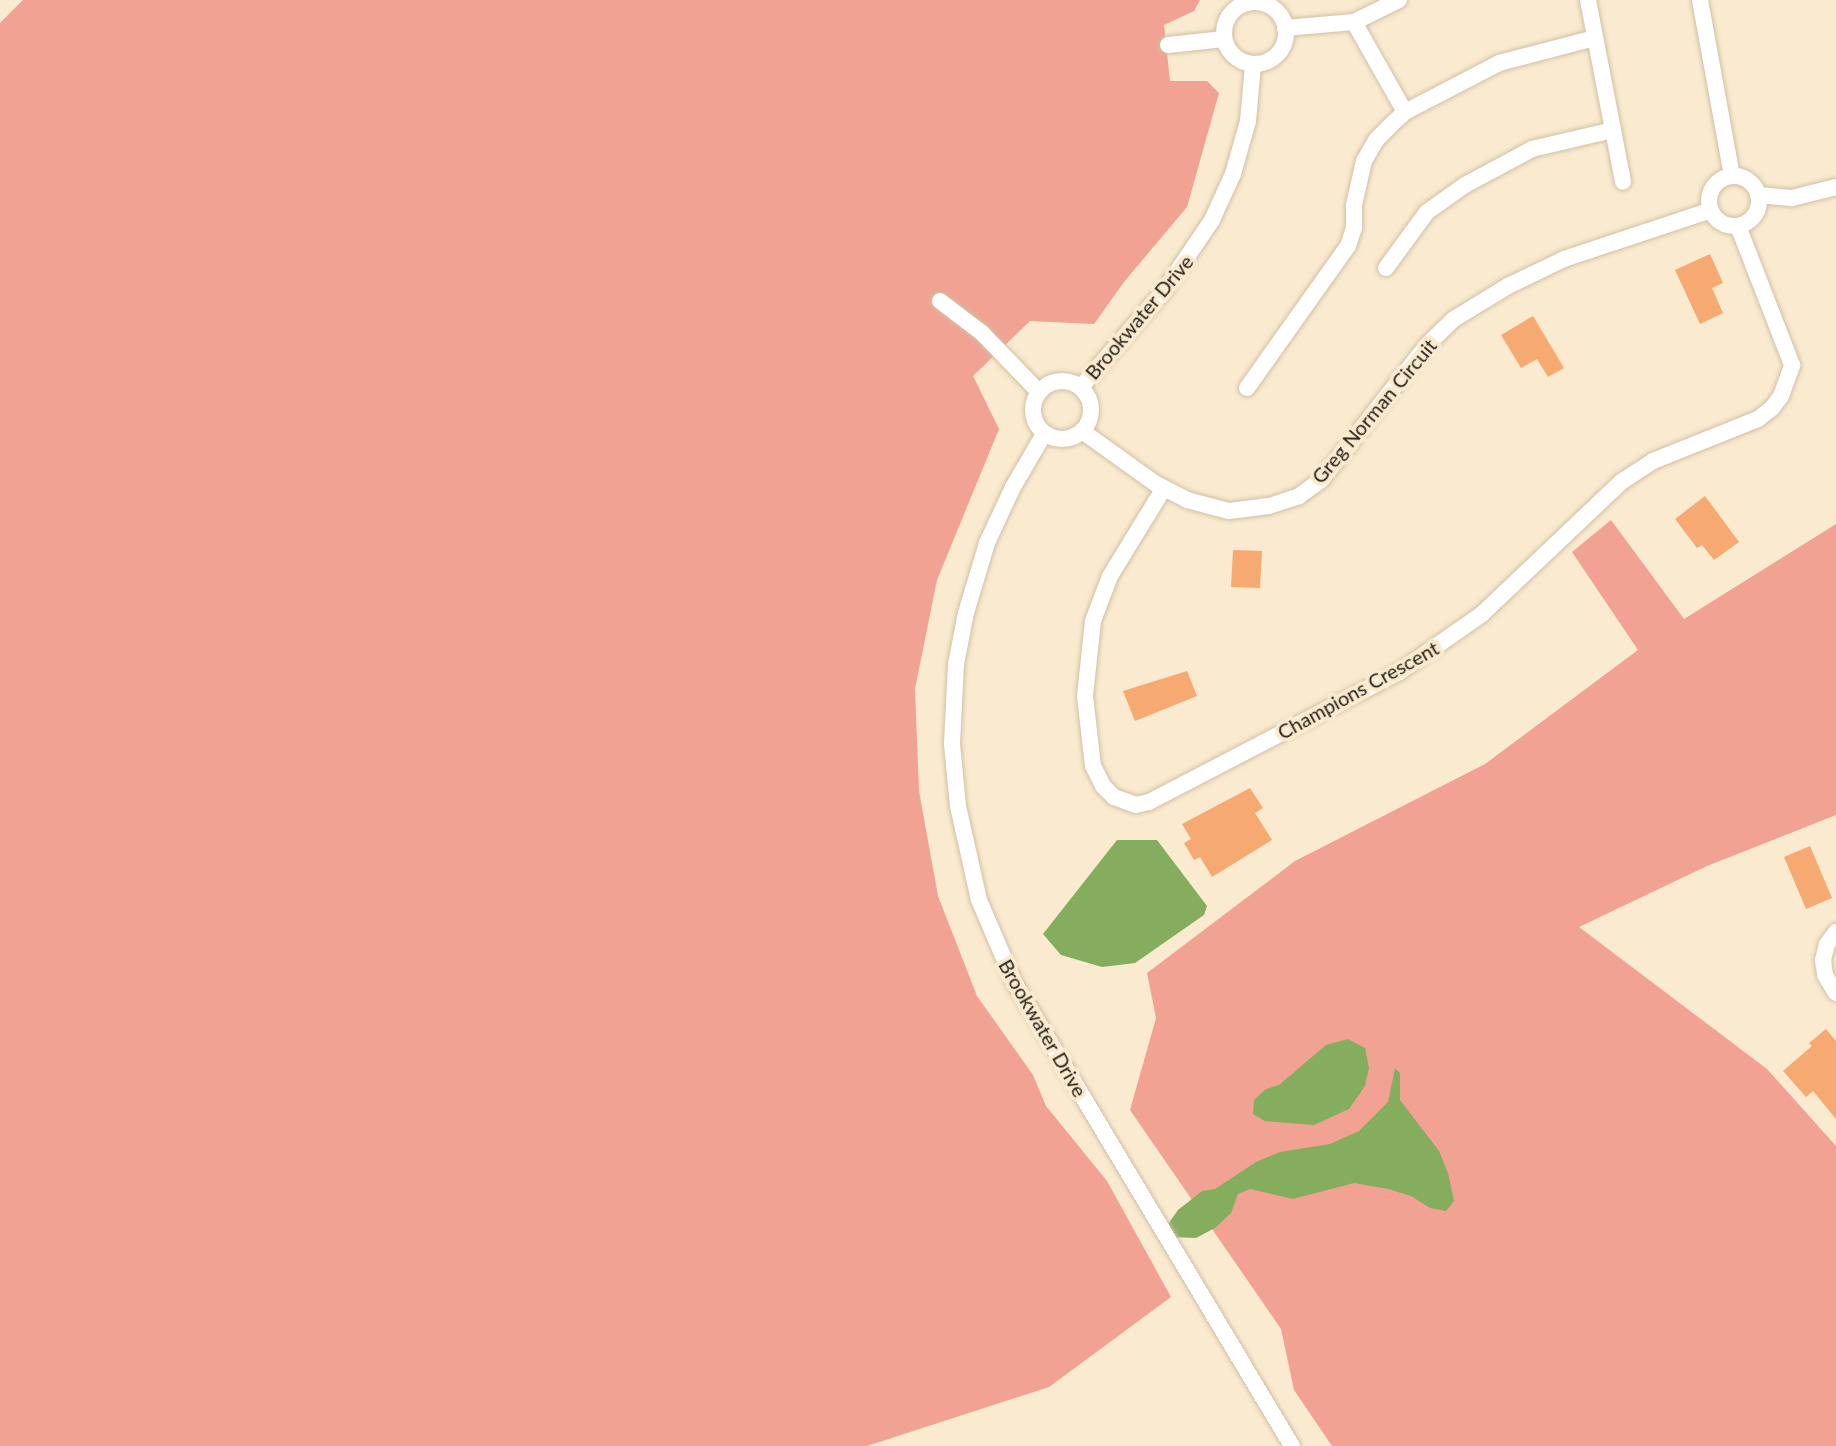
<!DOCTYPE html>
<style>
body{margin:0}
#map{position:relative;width:1836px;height:1446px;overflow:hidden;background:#faeacf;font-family:Lato,sans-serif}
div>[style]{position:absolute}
.green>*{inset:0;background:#f2a292}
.water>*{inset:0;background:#84ad5e}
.building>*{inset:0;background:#f6a971}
.roads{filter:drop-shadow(0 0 2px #d0c0a6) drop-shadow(0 0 2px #d0c0a6)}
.street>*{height:16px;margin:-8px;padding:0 8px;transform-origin:8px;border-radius:8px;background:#fff}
.street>.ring{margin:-8px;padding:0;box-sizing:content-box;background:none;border:16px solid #fff;border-radius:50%}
span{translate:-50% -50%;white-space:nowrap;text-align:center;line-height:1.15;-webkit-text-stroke:8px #faeacf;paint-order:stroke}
.street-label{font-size:20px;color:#272117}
</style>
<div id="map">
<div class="green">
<i style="clip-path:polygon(23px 0,1200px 0,1194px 11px,1164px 25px,1170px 81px,1207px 81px,1219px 93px,1187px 207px,1124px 282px,1094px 324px,1030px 321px,973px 376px,999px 429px,937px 580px,915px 689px,919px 791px,938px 896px,977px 996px,1033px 1075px,1046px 1106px,1107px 1181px,1171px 1297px,1049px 1387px,867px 1446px,0 1446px,0 23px)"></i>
<i style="clip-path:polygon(1611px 520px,1684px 619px,1836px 524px,1836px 815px,1707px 866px,1579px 927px,1767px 1069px,1836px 1146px,1836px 1446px,1332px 1446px,1294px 1390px,1281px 1329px,1130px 1110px,1156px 1018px,1147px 973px,1295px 861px,1485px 764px,1638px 650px,1572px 552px)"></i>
</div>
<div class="water">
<i style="clip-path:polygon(1117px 840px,1157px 840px,1207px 906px,1204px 915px,1135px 963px,1102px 967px,1061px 955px,1043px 934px)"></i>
<i style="clip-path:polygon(1348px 1039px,1365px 1048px,1369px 1068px,1365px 1086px,1349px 1109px,1314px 1125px,1265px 1121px,1253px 1114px,1254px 1100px,1266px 1089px,1279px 1085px,1326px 1045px)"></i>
<i style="clip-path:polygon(1395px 1068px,1400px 1073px,1400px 1100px,1439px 1151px,1448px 1173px,1454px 1201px,1446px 1211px,1430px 1208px,1411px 1196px,1388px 1189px,1354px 1183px,1293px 1199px,1250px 1189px,1238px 1194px,1231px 1213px,1215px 1228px,1196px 1238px,1172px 1237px,1166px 1227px,1178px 1210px,1202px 1191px,1215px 1189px,1256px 1162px,1280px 1152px,1330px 1144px,1359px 1131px,1388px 1102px)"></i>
</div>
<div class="building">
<i style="clip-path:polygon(1710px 254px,1723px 283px,1712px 288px,1723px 313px,1700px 324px,1675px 270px)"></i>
<i style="clip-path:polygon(1533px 316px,1564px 368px,1548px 377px,1537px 359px,1521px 368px,1501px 335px)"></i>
<i style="clip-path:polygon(1705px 496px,1739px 542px,1714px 560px,1702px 545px,1697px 548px,1675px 519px)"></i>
<i style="clip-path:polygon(1233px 550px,1262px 551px,1260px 588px,1231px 587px)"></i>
<i style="clip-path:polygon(1187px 671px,1197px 696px,1135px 721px,1123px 691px)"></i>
<i style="clip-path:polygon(1250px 788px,1263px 808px,1255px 813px,1272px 840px,1212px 877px,1200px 857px,1194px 860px,1184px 843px,1191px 839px,1182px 824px)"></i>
<i style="clip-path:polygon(1810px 846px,1832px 898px,1806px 909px,1784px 857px)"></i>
<i style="clip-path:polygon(1826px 1029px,1836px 1041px,1836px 1119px,1813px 1091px,1806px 1097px,1783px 1071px,1812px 1046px,1809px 1043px)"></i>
</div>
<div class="roads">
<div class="street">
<i style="left:1588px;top:0;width:185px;rotate:79.1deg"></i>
<i style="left:1700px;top:0;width:179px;rotate:79.7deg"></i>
<i class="ring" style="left:1224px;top:2px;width:46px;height:46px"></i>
<i style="left:1354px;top:22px;width:103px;rotate:60.5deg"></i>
<i style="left:1285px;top:28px;width:69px;rotate:-5deg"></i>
<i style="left:1354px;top:22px;width:50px;rotate:-26.1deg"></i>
<i style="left:1168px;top:45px;width:56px;rotate:-6.1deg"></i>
<i class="ring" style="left:1709px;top:176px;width:34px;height:34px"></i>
<i style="left:1758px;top:195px;width:34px;rotate:5deg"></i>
<i style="left:1792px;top:198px;width:45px;rotate:-14deg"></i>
<i style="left:1386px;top:268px;width:69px;rotate:-53.8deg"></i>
<i style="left:1427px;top:212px;width:47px;rotate:-35.4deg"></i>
<i style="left:1465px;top:185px;width:76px;rotate:-28.2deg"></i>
<i style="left:1532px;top:149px;width:83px;rotate:-13.2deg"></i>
<i style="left:940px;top:301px;width:53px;rotate:37.3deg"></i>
<i style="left:982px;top:333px;width:81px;rotate:46deg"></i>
<i class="ring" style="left:1033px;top:381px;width:42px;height:42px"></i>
<i style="left:1081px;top:387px;width:127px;rotate:-49.2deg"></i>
<i style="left:1164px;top:291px;width:86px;rotate:-55.9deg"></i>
<i style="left:1212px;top:220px;width:51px;rotate:-65.5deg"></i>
<i style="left:1233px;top:174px;width:55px;rotate:-74.2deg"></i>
<i style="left:1248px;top:121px;width:56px;rotate:-84.9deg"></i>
<i style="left:1247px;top:388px;width:174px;rotate:-54.6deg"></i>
<i style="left:1348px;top:246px;width:19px;rotate:-72deg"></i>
<i style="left:1354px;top:228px;width:23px;rotate:-90deg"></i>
<i style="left:1354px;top:205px;width:45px;rotate:-77.2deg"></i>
<i style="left:1364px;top:161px;width:24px;rotate:-60deg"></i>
<i style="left:1376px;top:140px;width:24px;rotate:-45deg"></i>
<i style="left:1393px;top:123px;width:16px;rotate:-43deg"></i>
<i style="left:1405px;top:112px;width:106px;rotate:-27.5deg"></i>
<i style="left:1499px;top:63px;width:99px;rotate:-14.6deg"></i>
<i style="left:1082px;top:431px;width:91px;rotate:35.6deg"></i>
<i style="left:1156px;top:484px;width:35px;rotate:27deg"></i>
<i style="left:1187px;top:500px;width:43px;rotate:14.7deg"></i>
<i style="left:1229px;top:511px;width:40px;rotate:-7.1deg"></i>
<i style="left:1269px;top:506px;width:32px;rotate:-18deg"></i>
<i style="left:1299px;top:496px;width:29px;rotate:-36deg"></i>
<i style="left:1322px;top:479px;width:170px;rotate:-51.9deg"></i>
<i style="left:1427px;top:345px;width:37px;rotate:-44deg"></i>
<i style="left:1454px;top:319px;width:63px;rotate:-31.4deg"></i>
<i style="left:1508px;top:286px;width:62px;rotate:-25.7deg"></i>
<i style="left:1564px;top:259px;width:155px;rotate:-18.4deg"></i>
<i style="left:1044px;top:434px;width:61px;rotate:120.3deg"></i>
<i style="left:1013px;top:487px;width:62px;rotate:114.9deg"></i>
<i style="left:987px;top:543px;width:73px;rotate:106.7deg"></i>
<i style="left:966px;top:613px;width:52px;rotate:101.1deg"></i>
<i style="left:956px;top:664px;width:80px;rotate:92.9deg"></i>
<i style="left:952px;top:744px;width:62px;rotate:84.5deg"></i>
<i style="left:958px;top:806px;width:96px;rotate:77.4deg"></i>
<i style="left:979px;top:900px;width:89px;rotate:66.9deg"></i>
<i style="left:1014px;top:982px;width:541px;rotate:59.07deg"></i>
<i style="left:1164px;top:488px;width:103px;rotate:121.5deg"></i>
<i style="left:1110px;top:576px;width:48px;rotate:110.7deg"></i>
<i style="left:1093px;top:621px;width:75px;rotate:96.1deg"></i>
<i style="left:1085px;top:696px;width:70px;rotate:83.5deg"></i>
<i style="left:1093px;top:766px;width:22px;rotate:63deg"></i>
<i style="left:1103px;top:786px;width:16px;rotate:45deg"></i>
<i style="left:1114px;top:797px;width:23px;rotate:20deg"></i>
<i style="left:1136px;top:805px;width:13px;rotate:-13deg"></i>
<i style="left:1149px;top:802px;width:282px;rotate:-27.5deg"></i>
<i style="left:1399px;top:672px;width:101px;rotate:-34.9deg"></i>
<i style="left:1482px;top:614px;width:192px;rotate:-43.5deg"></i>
<i style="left:1621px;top:482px;width:38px;rotate:-33deg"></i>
<i style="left:1653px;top:461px;width:113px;rotate:-21.8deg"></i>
<i style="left:1758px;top:419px;width:18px;rotate:-38deg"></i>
<i style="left:1772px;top:408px;width:15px;rotate:-53deg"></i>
<i style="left:1781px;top:396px;width:33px;rotate:-70deg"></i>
<i style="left:1792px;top:365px;width:149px;rotate:-111.2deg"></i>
<i style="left:1836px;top:932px;width:15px;rotate:127deg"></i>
<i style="left:1827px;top:944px;width:16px;rotate:104deg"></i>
<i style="left:1823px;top:960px;width:15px;rotate:82deg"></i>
<i style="left:1825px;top:975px;width:21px;rotate:59deg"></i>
</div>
</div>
<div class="street-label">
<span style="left:1139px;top:317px;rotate:-50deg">Brookwater Drive</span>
<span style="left:1374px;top:411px;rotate:-50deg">Greg Norman Circuit</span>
<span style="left:1358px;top:690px;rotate:-29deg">Champions Crescent</span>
<span style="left:1043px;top:1028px;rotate:60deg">Brookwater Drive</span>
</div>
</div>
